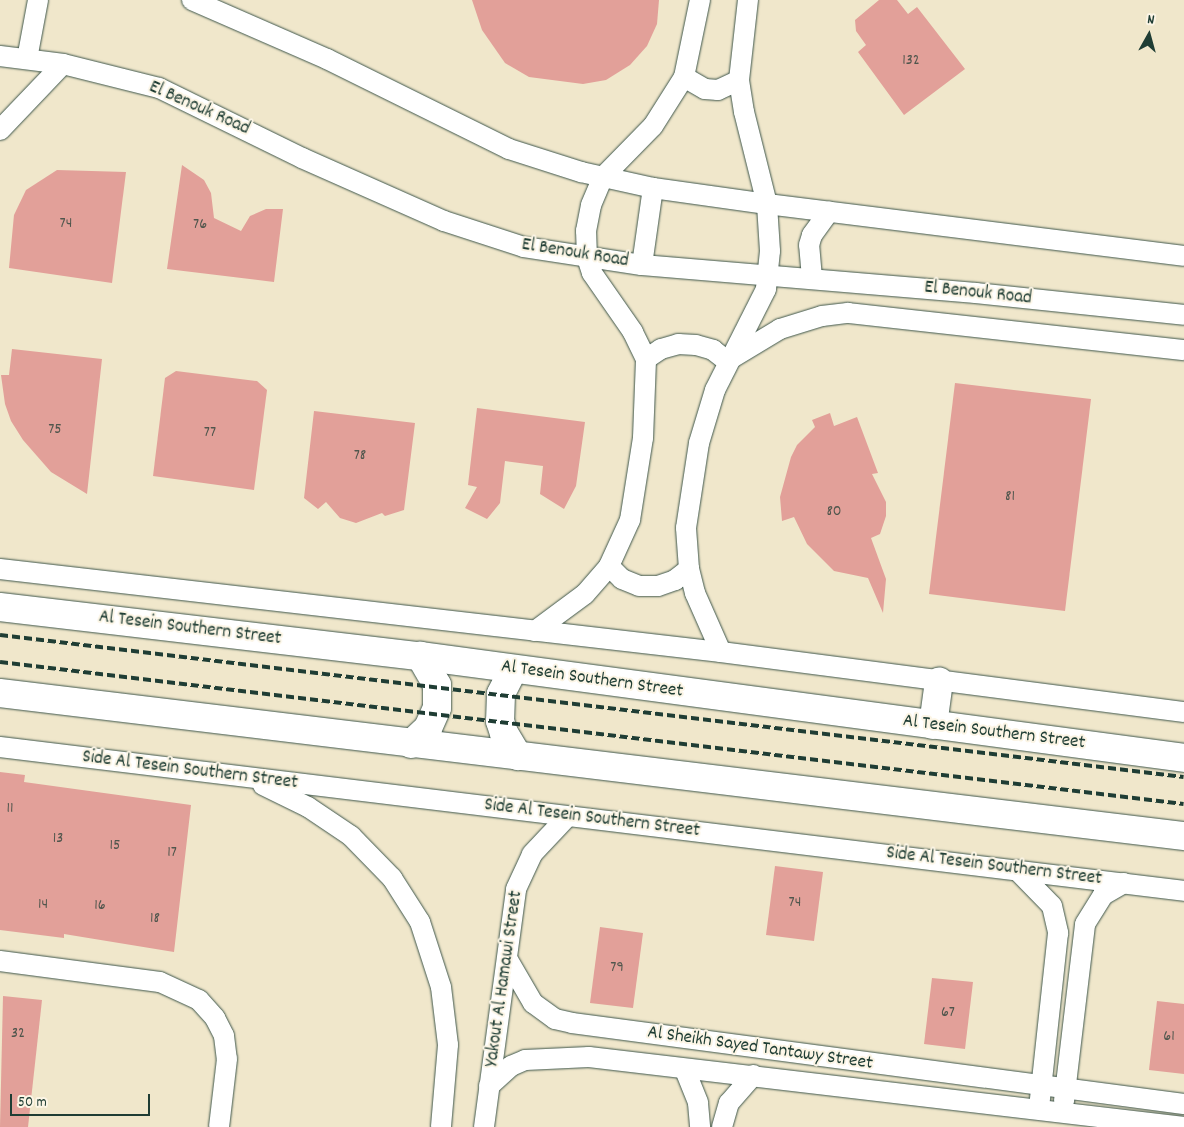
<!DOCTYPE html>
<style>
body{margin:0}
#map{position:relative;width:1184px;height:1127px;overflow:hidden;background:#f0e7cb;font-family:Dekko,sans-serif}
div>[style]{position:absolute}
.building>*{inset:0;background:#e2a099}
.roads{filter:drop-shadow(0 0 1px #3e564b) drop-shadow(0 0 1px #3e564b)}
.minor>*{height:20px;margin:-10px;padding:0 10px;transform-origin:10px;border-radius:10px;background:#fff}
.highway>*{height:28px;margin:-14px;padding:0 14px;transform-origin:14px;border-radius:14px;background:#fff}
.rail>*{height:4px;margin-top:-2px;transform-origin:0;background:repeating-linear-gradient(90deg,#1f3d34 0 8px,transparent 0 12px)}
span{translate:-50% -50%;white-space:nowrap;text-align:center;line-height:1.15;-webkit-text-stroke:4px #fcf5e5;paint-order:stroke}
.number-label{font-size:16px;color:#50564d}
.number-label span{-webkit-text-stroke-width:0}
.street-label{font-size:19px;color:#1f3d34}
.north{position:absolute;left:1124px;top:10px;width:50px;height:50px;-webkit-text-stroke:4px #fcf5e5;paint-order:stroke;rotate:7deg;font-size:14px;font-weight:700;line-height:20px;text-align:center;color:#1f3d34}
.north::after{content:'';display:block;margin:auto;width:18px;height:22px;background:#1f3d34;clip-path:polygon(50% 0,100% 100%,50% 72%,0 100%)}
.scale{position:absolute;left:10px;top:1094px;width:140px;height:22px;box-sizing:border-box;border:2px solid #1f3d34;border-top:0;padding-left:6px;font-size:15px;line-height:18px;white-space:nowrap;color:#1f3d34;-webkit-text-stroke:4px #fcf5e5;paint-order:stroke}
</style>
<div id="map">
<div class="building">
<i style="clip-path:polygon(472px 0,659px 0,657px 24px,647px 46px,630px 65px,606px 80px,583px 84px,529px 77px,505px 63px,482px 30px)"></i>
<i style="clip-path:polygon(879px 0,897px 0,908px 14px,917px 7px,965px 69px,904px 115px,858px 52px,866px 45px,856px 31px,855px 20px)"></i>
<i style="clip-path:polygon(182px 165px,204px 180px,211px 193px,214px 218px,241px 231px,250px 216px,266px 209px,283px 209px,274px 282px,167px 269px)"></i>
<i style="clip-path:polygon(57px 170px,126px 172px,112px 283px,9px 268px,14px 215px,26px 190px)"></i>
<i style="clip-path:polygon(12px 349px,102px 359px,87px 494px,51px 472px,23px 440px,11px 421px,5px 404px,1px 375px,9px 375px)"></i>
<i style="clip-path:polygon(176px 371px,257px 381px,267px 390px,254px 490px,153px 476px,165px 378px)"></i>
<i style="clip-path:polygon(955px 383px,1091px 399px,1065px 611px,929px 594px)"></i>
<i style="clip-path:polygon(477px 408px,585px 422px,576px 486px,564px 509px,540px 494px,543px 466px,505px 461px,500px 503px,487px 519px,465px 508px,477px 487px,468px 485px)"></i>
<i style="clip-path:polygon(314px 411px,415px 423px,404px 510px,385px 516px,382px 513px,356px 523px,340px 518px,326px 502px,318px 509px,304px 498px)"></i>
<i style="clip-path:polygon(830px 413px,834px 426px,857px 417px,878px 473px,872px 474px,886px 502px,886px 516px,880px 534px,871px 538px,886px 579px,883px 613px,868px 578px,834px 571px,807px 544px,794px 517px,782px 521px,780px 497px,791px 457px,797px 445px,815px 427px,812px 420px)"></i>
<i style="clip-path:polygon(0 772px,25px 775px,24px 782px,191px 805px,174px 952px,64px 934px,64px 938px,0 930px)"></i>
<i style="clip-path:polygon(775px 866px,823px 872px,814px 941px,766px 935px)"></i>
<i style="clip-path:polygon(600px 927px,643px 933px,633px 1008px,590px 1003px)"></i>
<i style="clip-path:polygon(932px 978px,973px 982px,965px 1049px,924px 1044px)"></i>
<i style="clip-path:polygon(3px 996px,42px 1000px,28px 1127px,0 1127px)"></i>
<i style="clip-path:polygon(1157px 1001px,1184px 1004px,1184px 1074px,1149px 1070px)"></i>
</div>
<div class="roads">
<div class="minor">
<i style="left:192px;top:0;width:147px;rotate:23.6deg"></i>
<i style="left:327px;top:59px;width:203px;rotate:26.3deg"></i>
<i style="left:509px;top:149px;width:76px;rotate:17.7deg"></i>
<i style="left:581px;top:172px;width:74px;rotate:12.5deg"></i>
<i style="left:653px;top:188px;width:115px;rotate:8deg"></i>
<i style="left:767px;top:204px;width:420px;rotate:7.1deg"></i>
<i style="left:0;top:56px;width:64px;rotate:7.2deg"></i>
<i style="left:63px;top:64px;width:99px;rotate:14deg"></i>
<i style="left:159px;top:88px;width:159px;rotate:26.1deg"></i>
<i style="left:302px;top:158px;width:155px;rotate:23.9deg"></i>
<i style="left:444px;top:221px;width:84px;rotate:18deg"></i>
<i style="left:524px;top:247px;width:119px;rotate:8.7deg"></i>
<i style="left:642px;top:265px;width:335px;rotate:4.8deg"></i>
<i style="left:976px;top:293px;width:209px;rotate:6deg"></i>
<i style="left:27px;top:59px;width:60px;rotate:-79.4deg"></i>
<i style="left:684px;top:77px;width:24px;rotate:30deg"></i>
<i style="left:705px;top:89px;width:13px;rotate:4deg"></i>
<i style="left:718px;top:90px;width:23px;rotate:-25deg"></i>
<i style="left:0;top:130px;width:91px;rotate:-46.3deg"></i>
<i style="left:642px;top:265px;width:78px;rotate:-81.9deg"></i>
<i style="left:812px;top:278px;width:33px;rotate:-95deg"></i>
<i style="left:809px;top:245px;width:10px;rotate:-73deg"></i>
<i style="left:812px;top:235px;width:29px;rotate:-54deg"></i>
<i style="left:646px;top:359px;width:18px;rotate:-34deg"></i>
<i style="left:661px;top:349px;width:18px;rotate:-16deg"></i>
<i style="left:678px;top:344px;width:18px;rotate:3deg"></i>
<i style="left:696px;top:345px;width:18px;rotate:16deg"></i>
<i style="left:713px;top:350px;width:18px;rotate:38deg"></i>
<i style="left:727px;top:361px;width:62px;rotate:-31.1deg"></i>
<i style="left:780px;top:329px;width:44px;rotate:-17.2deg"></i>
<i style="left:822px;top:316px;width:26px;rotate:-7deg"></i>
<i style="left:848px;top:313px;width:338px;rotate:6.3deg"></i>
<i style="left:609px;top:566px;width:18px;rotate:45deg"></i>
<i style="left:622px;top:579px;width:18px;rotate:22deg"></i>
<i style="left:639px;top:586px;width:19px"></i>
<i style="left:658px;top:586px;width:18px;rotate:-19deg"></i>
<i style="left:675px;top:580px;width:18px;rotate:-38deg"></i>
<i style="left:0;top:569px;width:726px;rotate:6.57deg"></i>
<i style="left:721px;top:652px;width:467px;rotate:7.4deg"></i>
<i style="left:535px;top:631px;width:62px;rotate:-36.5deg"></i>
<i style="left:585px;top:594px;width:37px;rotate:-49deg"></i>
<i style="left:609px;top:566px;width:51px;rotate:-65.5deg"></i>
<i style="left:630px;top:520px;width:83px;rotate:-81deg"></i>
<i style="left:643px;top:438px;width:79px;rotate:-87.8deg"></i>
<i style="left:646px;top:359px;width:30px;rotate:-116deg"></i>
<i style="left:633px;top:332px;width:72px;rotate:-124.8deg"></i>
<i style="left:592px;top:273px;width:16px;rotate:-108deg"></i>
<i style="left:587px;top:258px;width:27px;rotate:-92deg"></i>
<i style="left:586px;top:231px;width:26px;rotate:-79deg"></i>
<i style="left:591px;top:205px;width:30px;rotate:-67deg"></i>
<i style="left:603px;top:177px;width:71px;rotate:-45.6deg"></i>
<i style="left:653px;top:126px;width:58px;rotate:-57.7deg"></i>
<i style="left:684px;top:77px;width:79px;rotate:-78.3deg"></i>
<i style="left:721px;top:652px;width:64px;rotate:-113.8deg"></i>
<i style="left:695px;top:593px;width:25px;rotate:-104deg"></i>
<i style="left:689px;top:569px;width:41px;rotate:-94.2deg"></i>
<i style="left:686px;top:528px;width:86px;rotate:-81.3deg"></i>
<i style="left:699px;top:443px;width:55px;rotate:-73.2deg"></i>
<i style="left:715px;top:390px;width:113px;rotate:-63.2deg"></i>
<i style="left:766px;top:289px;width:38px;rotate:-84deg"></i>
<i style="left:770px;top:251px;width:47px;rotate:-93.7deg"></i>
<i style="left:767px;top:204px;width:95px;rotate:-104deg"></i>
<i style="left:744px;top:112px;width:32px;rotate:-99deg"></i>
<i style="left:739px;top:80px;width:81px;rotate:-83.6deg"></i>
<i style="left:0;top:747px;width:1193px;rotate:6.93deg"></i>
<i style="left:263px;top:785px;width:50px;rotate:26.1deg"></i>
<i style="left:308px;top:807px;width:52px;rotate:34deg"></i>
<i style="left:351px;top:836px;width:59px;rotate:45.7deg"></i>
<i style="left:392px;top:878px;width:52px;rotate:57.5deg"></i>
<i style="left:420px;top:922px;width:68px;rotate:72.1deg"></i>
<i style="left:441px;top:987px;width:58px;rotate:83.1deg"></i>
<i style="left:448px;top:1045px;width:82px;rotate:94.9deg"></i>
<i style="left:1017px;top:870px;width:50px;rotate:45.8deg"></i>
<i style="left:1052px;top:906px;width:28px;rotate:77deg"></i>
<i style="left:1058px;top:933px;width:168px;rotate:96.2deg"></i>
<i style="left:508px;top:960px;width:50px;rotate:59.8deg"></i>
<i style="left:533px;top:1003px;width:27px;rotate:36deg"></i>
<i style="left:555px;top:1019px;width:17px;rotate:13deg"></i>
<i style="left:572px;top:1023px;width:617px;rotate:7.54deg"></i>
<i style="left:0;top:961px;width:161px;rotate:7.5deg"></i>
<i style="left:160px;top:982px;width:43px;rotate:24.8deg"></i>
<i style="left:199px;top:1000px;width:24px;rotate:48deg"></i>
<i style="left:215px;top:1018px;width:20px;rotate:63deg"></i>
<i style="left:224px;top:1036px;width:23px;rotate:83deg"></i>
<i style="left:227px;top:1059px;width:68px;rotate:96.7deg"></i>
<i style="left:685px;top:1070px;width:35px;rotate:68deg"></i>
<i style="left:698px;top:1103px;width:24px;rotate:85deg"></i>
<i style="left:489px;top:1086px;width:30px;rotate:-42deg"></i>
<i style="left:511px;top:1066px;width:15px;rotate:-23deg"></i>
<i style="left:525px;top:1060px;width:64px;rotate:-2.7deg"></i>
<i style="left:589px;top:1057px;width:599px;rotate:6.71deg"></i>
<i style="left:1064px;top:1101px;width:178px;rotate:-83.2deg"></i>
<i style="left:1085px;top:924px;width:34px;rotate:-58deg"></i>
<i style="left:1103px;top:895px;width:24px;rotate:-30deg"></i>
<i style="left:484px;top:1127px;width:240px;rotate:-82.3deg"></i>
<i style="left:516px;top:889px;width:38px;rotate:-65deg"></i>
<i style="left:532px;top:854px;width:51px;rotate:-46.6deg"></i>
<i style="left:722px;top:1127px;width:25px;rotate:-74deg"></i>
<i style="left:729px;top:1103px;width:37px;rotate:-49deg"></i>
</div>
<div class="highway">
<i style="left:0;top:607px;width:423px;rotate:6.7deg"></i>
<i style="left:420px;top:656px;width:771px;rotate:7.6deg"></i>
<i style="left:513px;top:670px;width:27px;rotate:117deg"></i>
<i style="left:501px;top:694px;width:27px;rotate:92deg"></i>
<i style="left:500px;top:721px;width:13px;rotate:72deg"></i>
<i style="left:504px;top:733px;width:27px;rotate:59deg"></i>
<i style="left:0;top:693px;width:1193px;rotate:6.89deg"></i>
<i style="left:933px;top:725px;width:44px;rotate:-82.2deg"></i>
<i style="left:411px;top:744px;width:23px;rotate:-43deg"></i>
<i style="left:428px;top:728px;width:22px;rotate:-66deg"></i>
<i style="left:437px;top:708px;width:23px;rotate:-90deg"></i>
<i style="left:437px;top:685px;width:34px;rotate:-120deg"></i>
</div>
</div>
<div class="rail">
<i style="left:0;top:635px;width:1192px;rotate:6.84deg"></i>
<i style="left:0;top:662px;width:1192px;rotate:6.84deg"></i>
</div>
<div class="number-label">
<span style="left:911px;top:61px">132</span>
<span style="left:66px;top:224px">74</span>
<span style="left:200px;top:225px">76</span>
<span style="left:55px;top:430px">75</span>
<span style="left:210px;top:433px">77</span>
<span style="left:360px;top:456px">78</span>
<span style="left:1010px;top:497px">81</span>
<span style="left:834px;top:512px">80</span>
<span style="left:10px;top:809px">11</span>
<span style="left:58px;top:839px">13</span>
<span style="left:115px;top:846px">15</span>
<span style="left:172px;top:853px">17</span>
<span style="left:795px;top:903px">74</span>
<span style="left:43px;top:905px">14</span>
<span style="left:100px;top:906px">16</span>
<span style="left:155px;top:919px">18</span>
<span style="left:617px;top:968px">79</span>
<span style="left:948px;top:1013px">67</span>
<span style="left:18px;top:1034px">32</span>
<span style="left:1169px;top:1037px">61</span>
</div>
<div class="street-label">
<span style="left:199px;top:109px;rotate:24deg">El Benouk Road</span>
<span style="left:575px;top:254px;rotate:9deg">El Benouk Road</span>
<span style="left:978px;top:294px;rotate:6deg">El Benouk Road</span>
<span style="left:190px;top:629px;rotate:7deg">Al Tesein Southern Street</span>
<span style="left:592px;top:680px;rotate:8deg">Al Tesein Southern Street</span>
<span style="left:994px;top:733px;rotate:7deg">Al Tesein Southern Street</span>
<span style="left:190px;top:771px;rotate:7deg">Side Al Tesein Southern Street</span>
<span style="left:592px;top:819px;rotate:7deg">Side Al Tesein Southern Street</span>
<span style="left:994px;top:867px;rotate:7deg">Side Al Tesein Southern Street</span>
<span style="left:505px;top:979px;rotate:-82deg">Yakout Al Hamawi Street</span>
<span style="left:760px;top:1049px;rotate:8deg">Al Sheikh Sayed Tantawy Street</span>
</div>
<div class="north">N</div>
<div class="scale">50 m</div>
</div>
